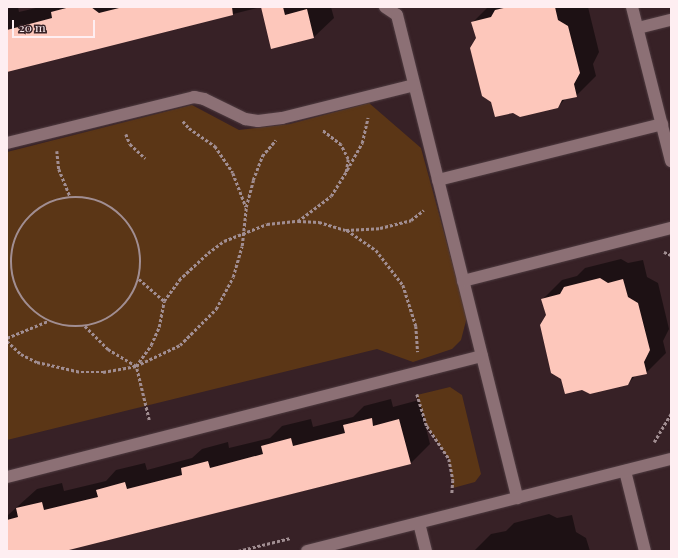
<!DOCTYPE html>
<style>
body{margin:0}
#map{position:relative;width:678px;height:558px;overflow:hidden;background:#372126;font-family:"Playfair Display",serif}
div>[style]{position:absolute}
.green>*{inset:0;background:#5b3616}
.shadow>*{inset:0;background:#0007}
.building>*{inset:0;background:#fdc7bb}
.path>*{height:2.5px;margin-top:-1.25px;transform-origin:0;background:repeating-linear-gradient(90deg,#a18e92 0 3px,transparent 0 5px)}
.path>.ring{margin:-1.25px;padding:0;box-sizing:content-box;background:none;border:2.5px solid #a18e92;border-radius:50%}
.roads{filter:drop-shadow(0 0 1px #4f3c41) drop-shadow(0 0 1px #4f3c41)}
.lane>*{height:12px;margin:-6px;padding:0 6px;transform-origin:6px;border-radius:6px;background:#8c7075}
span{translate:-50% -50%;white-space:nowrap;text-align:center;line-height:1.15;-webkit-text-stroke:4px #372126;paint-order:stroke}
.frame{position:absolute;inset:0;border:8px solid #feeef1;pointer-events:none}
.scale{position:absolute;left:12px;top:20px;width:83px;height:18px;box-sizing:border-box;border:2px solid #feeef1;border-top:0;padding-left:5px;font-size:12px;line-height:14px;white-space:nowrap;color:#feeef1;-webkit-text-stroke:3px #372126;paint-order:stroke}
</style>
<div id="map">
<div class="green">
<i style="clip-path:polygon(369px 103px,421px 148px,467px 317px,461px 340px,452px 349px,413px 362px,377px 349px,7px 440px,7px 152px,192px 105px,239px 130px,290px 124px)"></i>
<i style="clip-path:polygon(450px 387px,462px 395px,481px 474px,475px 482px,453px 488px,449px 459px,427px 426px,417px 395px)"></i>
</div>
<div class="shadow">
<i style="clip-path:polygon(13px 7px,18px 7px,19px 12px,40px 7px,261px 7px,7px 71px,7px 9px)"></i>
<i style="clip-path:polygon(262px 7px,331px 7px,334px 18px,314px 37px,272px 48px)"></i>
<i style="clip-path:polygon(488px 7px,588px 7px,599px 52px,593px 64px,596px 76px,576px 96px,566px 98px,558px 107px,477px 38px,473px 22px)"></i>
<i style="clip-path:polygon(621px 259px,628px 263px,643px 260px,647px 277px,658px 283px,669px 329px,663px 341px,666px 353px,646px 373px,636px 375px,628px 384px,547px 315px,543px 299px,562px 280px,577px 276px,585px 268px)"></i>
<i style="clip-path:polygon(391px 399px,393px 407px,419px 400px,430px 444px,410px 464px,61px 551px,9px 551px,7px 516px,37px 489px,62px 483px,64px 491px,106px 481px,116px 470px,145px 463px,147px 470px,192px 458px,202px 449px,228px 442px,229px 448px,270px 438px,282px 426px,311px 419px,313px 427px,353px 417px,364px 406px)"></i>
<i style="clip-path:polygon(549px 514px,557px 518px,572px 515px,576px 532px,586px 538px,590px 551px,474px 551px,491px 534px,506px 531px,514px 523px)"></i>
</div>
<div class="building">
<i style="clip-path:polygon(70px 7px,91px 7px,99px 13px,123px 7px,232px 7px,233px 15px,7px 72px,7px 30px,52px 18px,51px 12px)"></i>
<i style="clip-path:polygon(261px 7px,283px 7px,285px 15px,307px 9px,314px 38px,271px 49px)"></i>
<i style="clip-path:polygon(508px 7px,555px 7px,558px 20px,568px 26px,580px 73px,574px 84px,577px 97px,562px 100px,558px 108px,520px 117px,513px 113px,495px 117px,491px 102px,482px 96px,470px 48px,476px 38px,471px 22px,491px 17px,495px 10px)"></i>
<i style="clip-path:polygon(600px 278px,608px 283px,623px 279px,628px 297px,638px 303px,650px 350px,644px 362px,647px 374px,632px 377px,628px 385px,590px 394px,582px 390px,565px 394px,561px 379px,551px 373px,540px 325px,546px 315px,541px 299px,560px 294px,564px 287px)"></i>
<i style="clip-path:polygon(372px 418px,373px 426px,399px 419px,411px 464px,65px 551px,7px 551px,7px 520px,18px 517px,16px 508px,42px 502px,44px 510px,98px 497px,96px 490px,125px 482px,127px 489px,182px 475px,181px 468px,208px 461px,210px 468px,263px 454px,261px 446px,291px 438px,293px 446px,345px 433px,343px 425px)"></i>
</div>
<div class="path">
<i style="left:183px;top:121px;width:9px;rotate:49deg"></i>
<i style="left:189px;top:128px;width:32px;rotate:35deg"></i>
<i style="left:215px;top:146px;width:32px;rotate:56deg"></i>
<i style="left:233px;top:173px;width:36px;rotate:69deg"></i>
<i style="left:126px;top:134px;width:11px;rotate:68deg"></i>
<i style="left:130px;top:144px;width:21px;rotate:43deg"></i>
<i style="left:57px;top:151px;width:18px;rotate:84deg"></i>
<i style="left:59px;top:169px;width:29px;rotate:68deg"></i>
<i style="left:347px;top:170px;width:31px;rotate:-61deg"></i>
<i style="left:362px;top:143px;width:26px;rotate:-77deg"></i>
<i class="ring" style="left:11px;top:197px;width:127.5px;height:127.5px"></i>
<i style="left:298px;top:221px;width:41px;rotate:-37.1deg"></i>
<i style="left:331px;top:196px;width:28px;rotate:-58deg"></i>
<i style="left:346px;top:172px;width:13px;rotate:-81deg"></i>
<i style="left:348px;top:159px;width:16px;rotate:-117deg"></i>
<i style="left:341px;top:145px;width:24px;rotate:-142deg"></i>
<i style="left:347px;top:230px;width:35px;rotate:35deg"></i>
<i style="left:376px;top:250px;width:44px;rotate:52.4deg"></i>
<i style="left:403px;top:285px;width:43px;rotate:72.4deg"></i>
<i style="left:416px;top:326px;width:26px;rotate:86deg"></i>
<i style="left:664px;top:252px;width:8px;rotate:23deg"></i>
<i style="left:139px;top:279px;width:33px;rotate:41deg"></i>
<i style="left:164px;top:301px;width:26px;rotate:-54deg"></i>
<i style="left:179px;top:280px;width:40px;rotate:-43deg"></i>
<i style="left:208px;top:253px;width:20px;rotate:-37deg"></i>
<i style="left:224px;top:241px;width:46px;rotate:-21.6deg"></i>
<i style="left:267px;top:224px;width:31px;rotate:-6deg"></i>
<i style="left:298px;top:221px;width:21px;rotate:3deg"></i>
<i style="left:319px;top:222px;width:28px;rotate:17deg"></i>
<i style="left:346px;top:230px;width:34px;rotate:-3deg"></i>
<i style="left:380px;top:228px;width:32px;rotate:-14deg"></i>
<i style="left:411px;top:220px;width:16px;rotate:-38deg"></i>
<i style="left:85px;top:326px;width:33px;rotate:45deg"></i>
<i style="left:108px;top:349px;width:33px;rotate:31deg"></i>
<i style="left:7px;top:338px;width:44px;rotate:-22.5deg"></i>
<i style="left:7px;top:341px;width:19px;rotate:43deg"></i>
<i style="left:21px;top:354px;width:18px;rotate:27deg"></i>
<i style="left:37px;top:362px;width:45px;rotate:12.8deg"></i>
<i style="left:81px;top:372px;width:22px"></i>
<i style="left:103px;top:372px;width:34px;rotate:-10deg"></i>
<i style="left:136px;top:366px;width:49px;rotate:-25.5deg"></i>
<i style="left:180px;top:345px;width:51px;rotate:-45deg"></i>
<i style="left:216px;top:309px;width:36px;rotate:-62deg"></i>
<i style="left:233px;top:277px;width:32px;rotate:-74deg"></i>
<i style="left:242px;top:246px;width:39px;rotate:-84deg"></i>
<i style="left:246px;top:207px;width:28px;rotate:-75deg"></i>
<i style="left:253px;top:180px;width:26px;rotate:-69deg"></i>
<i style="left:262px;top:156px;width:21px;rotate:-49deg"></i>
<i style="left:417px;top:394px;width:34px;rotate:73deg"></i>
<i style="left:427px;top:426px;width:40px;rotate:56deg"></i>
<i style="left:449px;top:459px;width:21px;rotate:79deg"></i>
<i style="left:453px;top:480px;width:13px;rotate:94deg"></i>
<i style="left:149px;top:420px;width:56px;rotate:-103.5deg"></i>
<i style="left:136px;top:366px;width:26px;rotate:-54deg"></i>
<i style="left:151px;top:345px;width:20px;rotate:-66deg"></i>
<i style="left:159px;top:327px;width:26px;rotate:-79deg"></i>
<i style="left:654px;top:442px;width:33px;rotate:-59deg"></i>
<i style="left:238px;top:551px;width:54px;rotate:-14deg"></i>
</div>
<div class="roads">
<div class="lane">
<i style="left:385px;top:7px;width:14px;rotate:34deg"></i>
<i style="left:397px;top:15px;width:498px;rotate:76deg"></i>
<i style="left:632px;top:7px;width:159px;rotate:75.8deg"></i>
<i style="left:638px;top:28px;width:34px;rotate:-14deg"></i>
<i style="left:7px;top:143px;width:193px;rotate:-13.8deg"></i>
<i style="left:194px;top:97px;width:10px;rotate:11deg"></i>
<i style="left:204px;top:99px;width:46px;rotate:26deg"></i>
<i style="left:245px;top:119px;width:13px;rotate:9deg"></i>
<i style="left:258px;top:121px;width:24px;rotate:-7deg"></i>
<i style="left:282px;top:118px;width:136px;rotate:-14deg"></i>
<i style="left:438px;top:180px;width:231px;rotate:-14deg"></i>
<i style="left:463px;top:281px;width:215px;rotate:-14.3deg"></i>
<i style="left:625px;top:471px;width:82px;rotate:76deg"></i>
<i style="left:7px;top:477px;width:490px;rotate:-14.3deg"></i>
<i style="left:419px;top:523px;width:29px;rotate:76deg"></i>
<i style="left:307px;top:551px;width:375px;rotate:-14.2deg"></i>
</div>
</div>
<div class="frame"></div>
<div class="scale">20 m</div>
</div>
